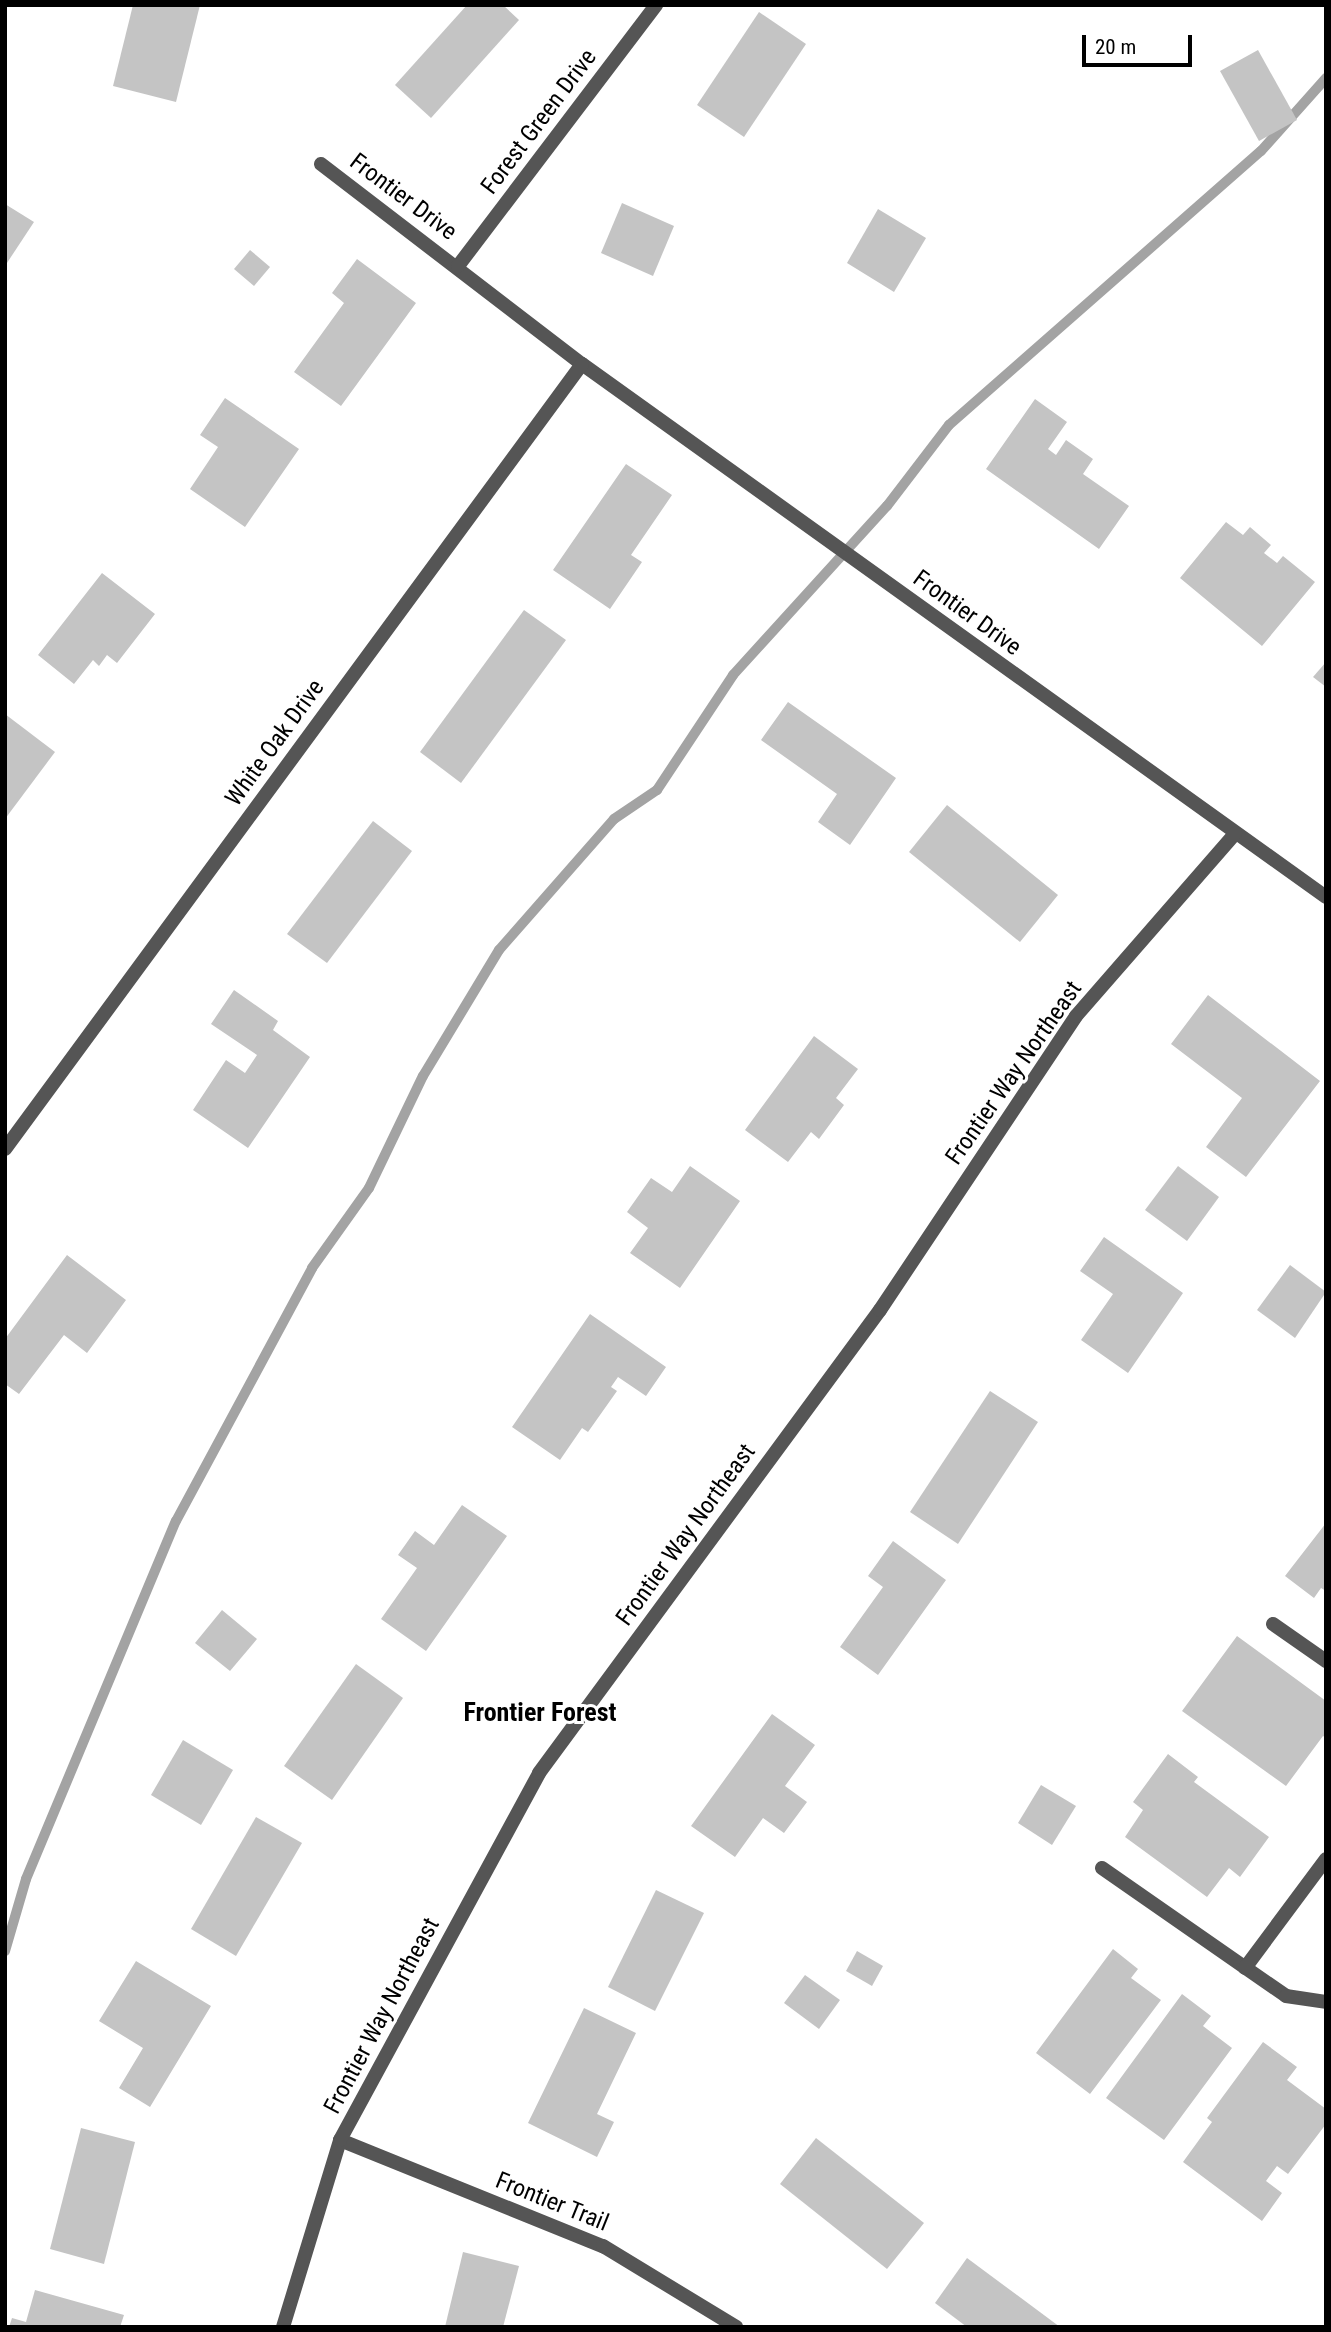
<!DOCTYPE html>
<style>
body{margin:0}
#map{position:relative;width:1331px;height:2332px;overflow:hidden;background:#fff;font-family:"Roboto Condensed",sans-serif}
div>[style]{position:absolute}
.stream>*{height:10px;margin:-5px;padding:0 5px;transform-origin:5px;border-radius:5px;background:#a3a3a3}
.building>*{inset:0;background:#c4c4c4}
.street>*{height:14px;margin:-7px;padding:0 7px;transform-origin:7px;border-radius:7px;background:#555}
span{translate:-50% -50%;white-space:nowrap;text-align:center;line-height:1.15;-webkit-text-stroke:6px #fff;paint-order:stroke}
.street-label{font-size:24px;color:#000}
.neighbourhood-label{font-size:26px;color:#000;font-weight:700}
.frame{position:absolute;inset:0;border:7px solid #000;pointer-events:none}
.scale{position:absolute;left:1082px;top:35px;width:110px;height:32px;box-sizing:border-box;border:4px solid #000;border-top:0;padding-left:9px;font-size:21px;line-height:24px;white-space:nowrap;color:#000;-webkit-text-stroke:5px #fff;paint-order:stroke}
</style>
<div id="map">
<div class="stream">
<i style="left:5px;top:1951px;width:75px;rotate:-73.7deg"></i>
<i style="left:26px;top:1879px;width:388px;rotate:-67.3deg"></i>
<i style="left:176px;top:1521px;width:287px;rotate:-61.7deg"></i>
<i style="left:312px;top:1268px;width:98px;rotate:-54.5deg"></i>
<i style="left:369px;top:1188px;width:124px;rotate:-64.3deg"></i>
<i style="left:423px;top:1076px;width:147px;rotate:-58.9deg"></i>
<i style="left:499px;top:950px;width:174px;rotate:-48.7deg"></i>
<i style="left:614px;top:819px;width:52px;rotate:-34deg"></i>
<i style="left:657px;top:790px;width:138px;rotate:-56.5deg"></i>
<i style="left:733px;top:675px;width:229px;rotate:-47.7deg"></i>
<i style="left:887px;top:506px;width:102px;rotate:-52.6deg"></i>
<i style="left:949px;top:425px;width:415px;rotate:-41.3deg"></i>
<i style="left:1261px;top:151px;width:98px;rotate:-48.3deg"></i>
</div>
<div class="building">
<i style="clip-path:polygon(133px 5px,200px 5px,176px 102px,113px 86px)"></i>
<i style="clip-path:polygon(467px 5px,503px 5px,519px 20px,431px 118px,395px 85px)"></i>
<i style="clip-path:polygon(759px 12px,806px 44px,744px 137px,697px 105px)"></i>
<i style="clip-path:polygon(1258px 50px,1297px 120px,1259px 141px,1220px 71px)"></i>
<i style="clip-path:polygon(622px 203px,674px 226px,653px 276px,601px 253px)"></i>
<i style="clip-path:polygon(5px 204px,34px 222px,5px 266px)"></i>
<i style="clip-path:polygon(878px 209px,926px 238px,894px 292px,847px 263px)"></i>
<i style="clip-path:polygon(250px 250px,270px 267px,254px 286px,234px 269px)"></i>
<i style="clip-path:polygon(357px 259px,416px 303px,341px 406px,294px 372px,344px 303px,332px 293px)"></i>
<i style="clip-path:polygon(225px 398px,299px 449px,245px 527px,190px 489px,218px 447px,200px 435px)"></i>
<i style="clip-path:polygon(1035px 399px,1067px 422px,1048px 449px,1056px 455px,1066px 440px,1093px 459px,1083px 474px,1129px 506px,1099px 549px,986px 469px)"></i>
<i style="clip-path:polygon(626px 464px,672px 495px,631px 555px,642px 562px,610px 609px,553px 570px)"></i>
<i style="clip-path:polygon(1226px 522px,1243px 535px,1250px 527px,1271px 545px,1264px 553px,1277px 563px,1283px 556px,1315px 582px,1262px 646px,1180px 578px)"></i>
<i style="clip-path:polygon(102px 573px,155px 614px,117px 663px,107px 655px,99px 666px,93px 660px,74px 684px,38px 655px)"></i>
<i style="clip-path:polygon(524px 610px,566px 640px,461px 783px,420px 752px)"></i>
<i style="clip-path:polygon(1326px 662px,1326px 687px,1313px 677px)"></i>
<i style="clip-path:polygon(788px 702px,896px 778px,850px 845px,818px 822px,837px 794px,761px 740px)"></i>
<i style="clip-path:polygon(5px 714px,55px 752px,5px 819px)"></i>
<i style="clip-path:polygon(947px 805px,1058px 895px,1020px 942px,909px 852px)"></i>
<i style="clip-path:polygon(373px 821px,412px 851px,327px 963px,287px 934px)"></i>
<i style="clip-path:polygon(234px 990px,278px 1021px,273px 1030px,310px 1057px,248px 1148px,193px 1110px,226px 1060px,245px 1073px,257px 1055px,211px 1024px)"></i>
<i style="clip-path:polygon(1208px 995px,1320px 1081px,1246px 1177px,1206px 1147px,1242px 1098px,1171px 1044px)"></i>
<i style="clip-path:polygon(814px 1036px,858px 1069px,836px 1098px,844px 1105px,819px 1139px,811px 1132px,788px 1162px,745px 1130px)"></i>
<i style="clip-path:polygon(690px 1166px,740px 1201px,680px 1288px,630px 1253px,648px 1228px,627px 1212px,651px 1178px,672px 1192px)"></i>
<i style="clip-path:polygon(1178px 1166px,1219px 1197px,1187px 1241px,1145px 1210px)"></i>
<i style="clip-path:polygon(1104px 1237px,1183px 1293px,1128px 1373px,1081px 1340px,1113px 1294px,1080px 1271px)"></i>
<i style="clip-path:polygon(67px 1255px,126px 1300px,87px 1353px,64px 1335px,19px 1394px,5px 1384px,5px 1339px)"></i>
<i style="clip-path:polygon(1290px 1265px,1326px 1292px,1295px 1338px,1257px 1310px)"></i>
<i style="clip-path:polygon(590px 1314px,666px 1367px,646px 1396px,618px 1377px,611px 1387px,617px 1391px,588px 1432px,582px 1428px,560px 1460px,512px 1427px)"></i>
<i style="clip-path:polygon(990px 1391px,1038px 1422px,958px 1544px,910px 1512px)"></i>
<i style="clip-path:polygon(462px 1505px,507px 1536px,426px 1651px,381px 1619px,417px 1568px,398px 1555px,415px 1531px,434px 1545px)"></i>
<i style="clip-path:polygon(1326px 1523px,1326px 1591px,1321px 1588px,1314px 1598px,1285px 1576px)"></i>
<i style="clip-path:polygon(893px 1541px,946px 1580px,878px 1675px,840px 1647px,883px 1587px,868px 1576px)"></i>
<i style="clip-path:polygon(222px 1610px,257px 1639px,230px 1671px,195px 1643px)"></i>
<i style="clip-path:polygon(1237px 1636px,1326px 1701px,1326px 1738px,1323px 1736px,1286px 1786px,1182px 1711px)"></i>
<i style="clip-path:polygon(356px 1664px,403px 1698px,332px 1800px,284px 1766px)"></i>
<i style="clip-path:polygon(772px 1714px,815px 1745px,785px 1786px,807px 1802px,784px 1833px,763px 1818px,735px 1857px,691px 1826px)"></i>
<i style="clip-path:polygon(183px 1740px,233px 1770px,201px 1825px,151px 1795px)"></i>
<i style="clip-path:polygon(1168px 1754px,1198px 1777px,1194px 1782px,1269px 1837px,1240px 1877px,1229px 1868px,1207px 1897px,1125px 1837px,1143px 1810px,1133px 1802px)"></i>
<i style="clip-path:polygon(1041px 1785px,1076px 1806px,1052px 1845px,1018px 1823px)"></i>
<i style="clip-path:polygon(256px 1817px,302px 1843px,236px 1956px,191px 1929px)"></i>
<i style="clip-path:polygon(656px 1890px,704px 1913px,655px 2011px,608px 1987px)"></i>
<i style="clip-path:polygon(1113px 1949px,1138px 1969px,1131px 1978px,1161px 2000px,1090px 2094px,1036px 2053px)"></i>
<i style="clip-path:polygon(857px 1951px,883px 1966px,872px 1986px,846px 1971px)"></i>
<i style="clip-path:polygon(136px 1961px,211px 2006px,150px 2107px,119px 2088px,143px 2048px,99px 2021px)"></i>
<i style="clip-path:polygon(805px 1975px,840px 2000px,819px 2029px,784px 2003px)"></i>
<i style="clip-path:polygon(1182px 1994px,1211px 2016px,1203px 2026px,1232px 2048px,1164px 2140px,1106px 2098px)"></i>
<i style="clip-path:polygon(584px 2008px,636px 2033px,597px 2114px,614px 2122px,597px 2157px,528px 2123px)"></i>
<i style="clip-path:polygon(1263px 2042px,1297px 2067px,1287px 2080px,1326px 2109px,1326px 2124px,1288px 2174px,1277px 2166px,1266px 2181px,1282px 2193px,1262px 2221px,1183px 2162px,1212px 2122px,1207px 2118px)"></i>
<i style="clip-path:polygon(81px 2128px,135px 2142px,104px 2264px,50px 2249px)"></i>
<i style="clip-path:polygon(816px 2138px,924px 2223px,887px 2269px,780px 2184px)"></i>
<i style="clip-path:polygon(463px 2252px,519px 2266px,503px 2327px,445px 2327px)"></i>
<i style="clip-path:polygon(967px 2258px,1060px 2327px,967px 2327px,935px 2303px)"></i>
<i style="clip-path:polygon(35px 2290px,124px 2315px,120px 2327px,9px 2327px,12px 2318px,26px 2322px)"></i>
</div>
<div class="street">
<i style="left:321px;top:164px;width:329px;rotate:37.5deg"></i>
<i style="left:582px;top:364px;width:915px;rotate:35.62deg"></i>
<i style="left:458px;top:266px;width:328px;rotate:-52.8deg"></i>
<i style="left:5px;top:1149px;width:974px;rotate:-53.68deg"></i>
<i style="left:1273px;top:1624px;width:65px;rotate:34.9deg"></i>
<i style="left:1102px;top:1868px;width:224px;rotate:34.8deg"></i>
<i style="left:1286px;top:1996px;width:40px;rotate:8.5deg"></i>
<i style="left:1245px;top:1968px;width:136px;rotate:-53.4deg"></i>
<i style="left:340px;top:2140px;width:284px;rotate:22deg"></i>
<i style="left:603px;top:2246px;width:156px;rotate:31.3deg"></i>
<i style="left:283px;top:2327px;width:195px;rotate:-73deg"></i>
<i style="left:340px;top:2140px;width:417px;rotate:-61.5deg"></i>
<i style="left:539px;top:1773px;width:575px;rotate:-53.63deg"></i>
<i style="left:880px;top:1310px;width:353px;rotate:-56.3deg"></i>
<i style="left:1076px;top:1016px;width:242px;rotate:-48.9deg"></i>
</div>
<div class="street-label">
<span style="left:539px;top:122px;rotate:-53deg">Forest Green Drive</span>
<span style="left:403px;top:197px;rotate:37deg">Frontier Drive</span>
<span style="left:967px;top:613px;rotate:36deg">Frontier Drive</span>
<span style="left:275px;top:743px;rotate:-54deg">White Oak Drive</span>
<span style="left:1014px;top:1073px;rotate:-55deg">Frontier Way Northeast</span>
<span style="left:686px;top:1535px;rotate:-54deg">Frontier Way Northeast</span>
<span style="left:382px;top:2016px;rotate:-62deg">Frontier Way Northeast</span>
<span style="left:552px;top:2202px;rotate:22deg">Frontier Trail</span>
</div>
<div class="neighbourhood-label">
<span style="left:540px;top:1713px">Frontier Forest</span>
</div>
<div class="frame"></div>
<div class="scale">20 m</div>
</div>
